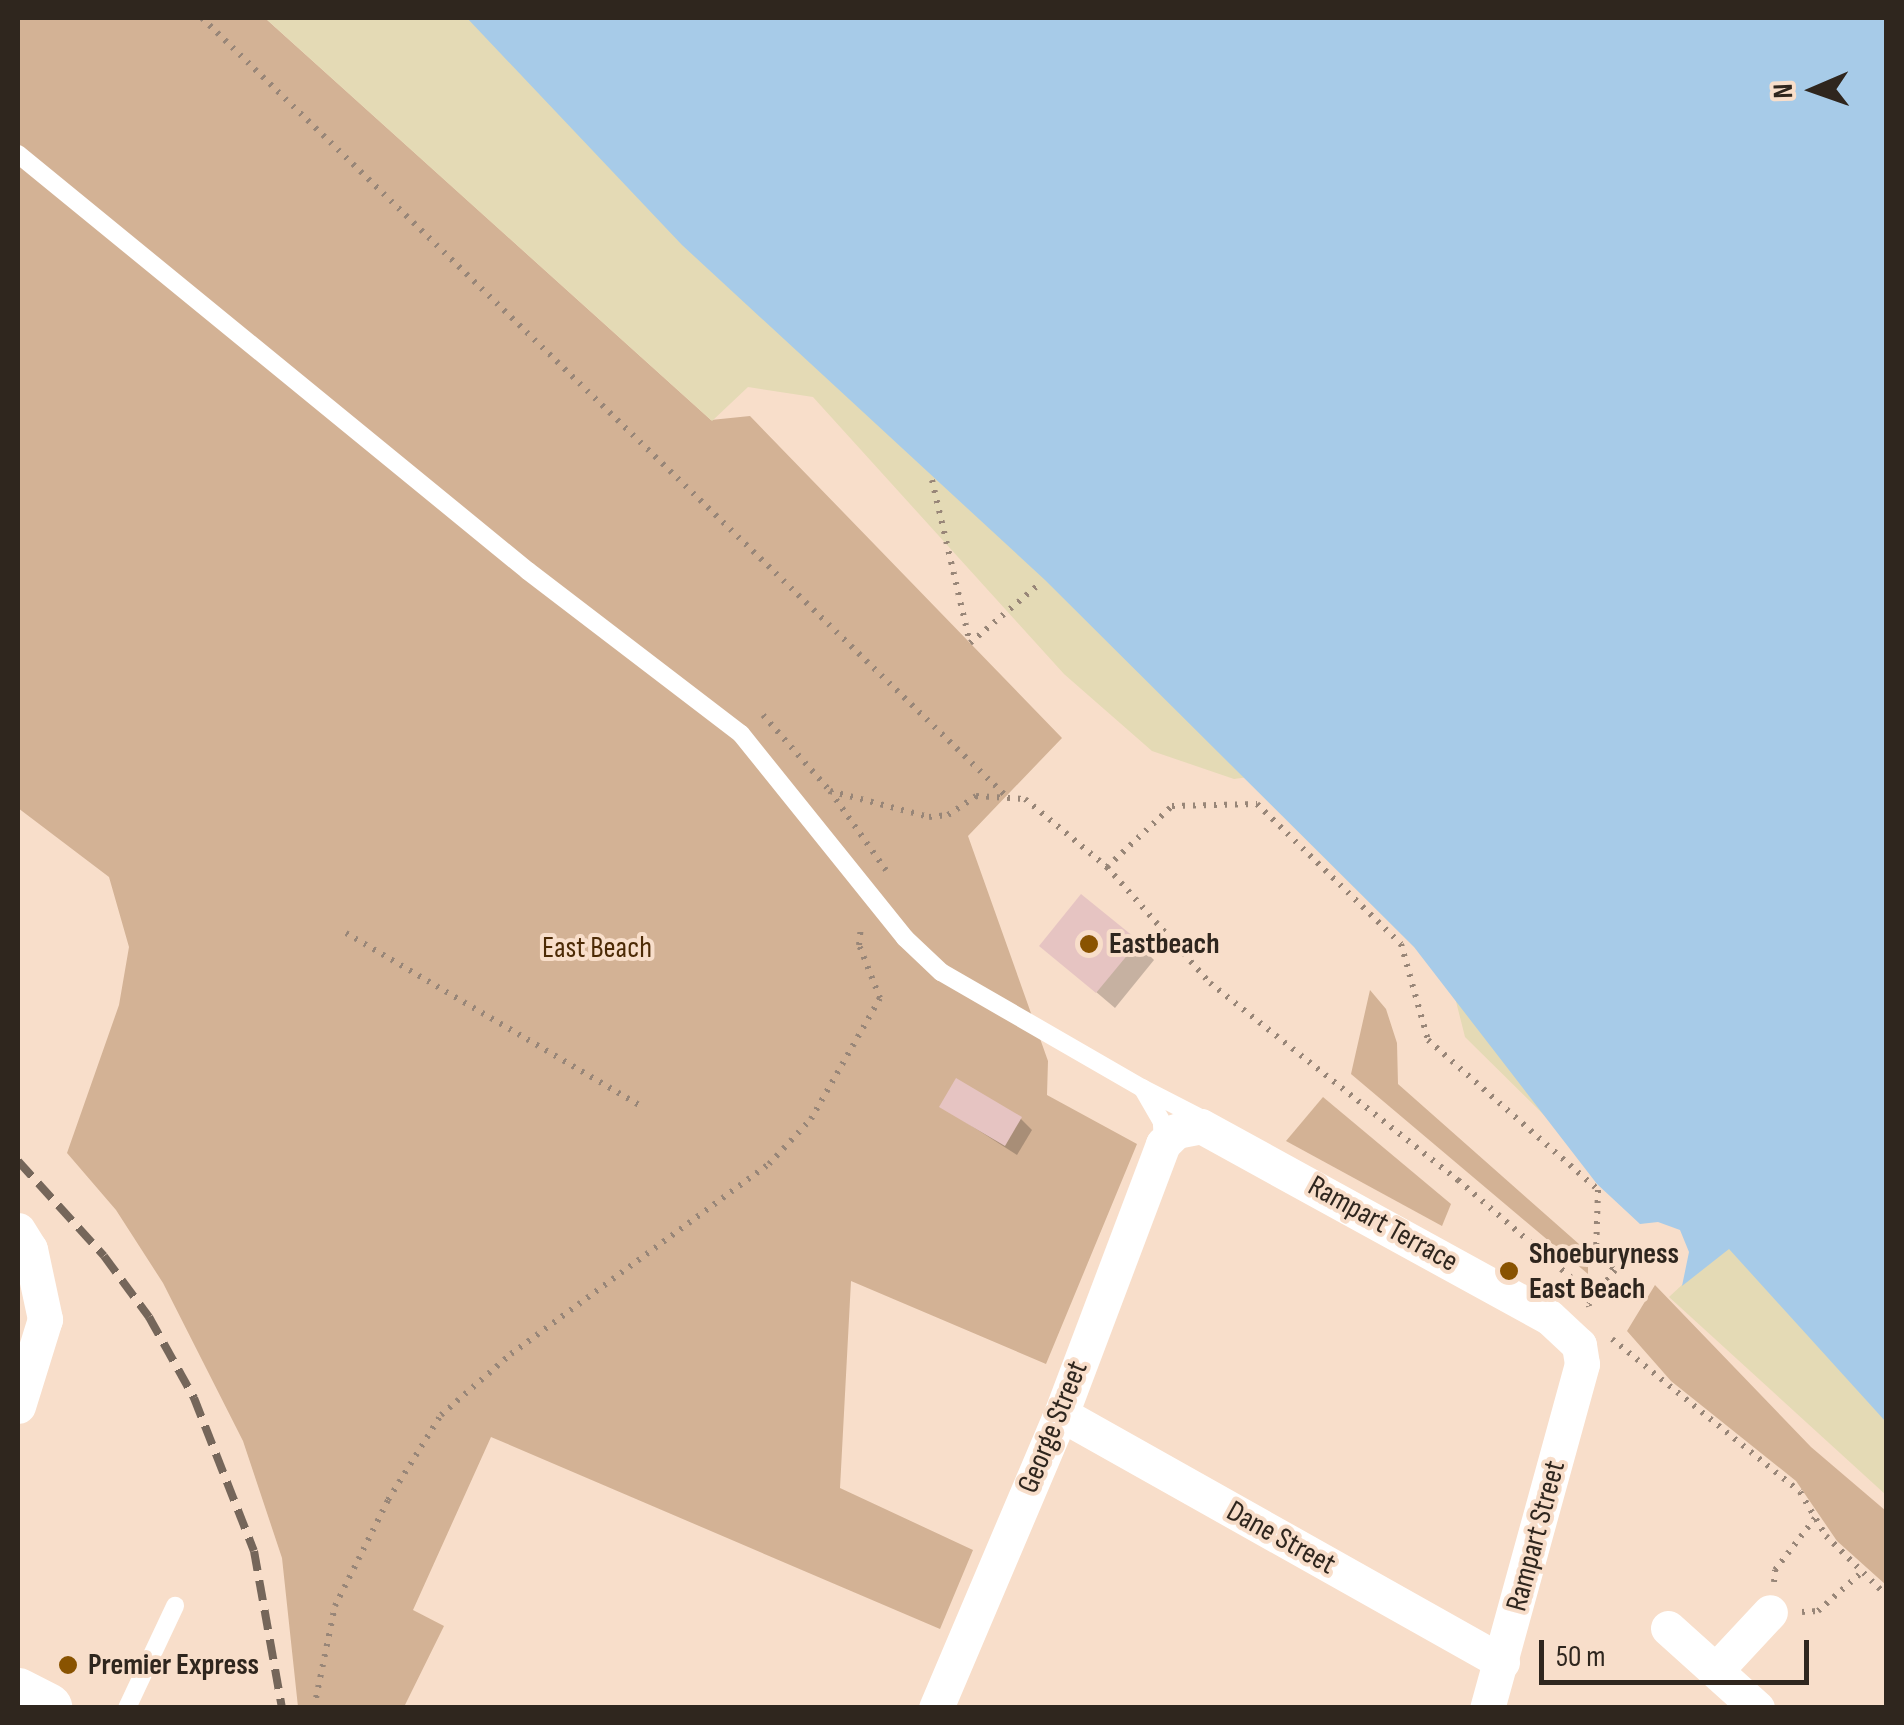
<!DOCTYPE html>
<style>
body{margin:0}
#map{position:relative;width:1904px;height:1725px;overflow:hidden;background:#f8deca;font-family:"Sofia Sans Condensed",sans-serif}
div>[style]{position:absolute}
.green>*{inset:0;background:#d3b295}
.sand>*{inset:0;background:#e4dab5}
.water>*{inset:0;background:#a7cbe8}
.shadow>*{inset:0;background:#0003}
.building>*{inset:0;background:#e6c4c2}
.path>*{height:6px;margin-top:-3px;transform-origin:0;background:repeating-linear-gradient(90deg,#988678 0 2.5px,transparent 0 10.5px)}
.lane>*{height:18px;margin:-9px;padding:0 9px;transform-origin:9px;border-radius:9px;background:#fff}
.street>*{height:35px;margin:-17.5px;padding:0 17.5px;transform-origin:17.5px;border-radius:17.5px;background:#fff}
.secondary>*{height:50px;margin:-25px;padding:0 25px;transform-origin:25px;border-radius:25px;background:#fff}
.rail>*{height:8px;margin-top:-4px;transform-origin:0;background:repeating-linear-gradient(90deg,#75665a 0 20px,transparent 0 30px)}
.dots>*{width:28px;height:28px;translate:-50% -50%;box-sizing:border-box;border:5px solid #f8deca;border-radius:50%}
span{translate:-50% -50%;white-space:nowrap;text-align:center;line-height:1.15;-webkit-text-stroke:8px #f8deca;paint-order:stroke}
.poi-label{font-size:30px;color:#2f261e;font-weight:700}
.left{translate:0 -50%;text-align:left}
.park-label{font-size:30px;color:#4d2b06}
.street-label{font-size:30px;color:#2f261e}
.frame{position:absolute;inset:0;border:20px solid #2f261e;pointer-events:none}
.north{position:absolute;left:1764px;top:40px;width:100px;height:100px;-webkit-text-stroke:8px #f8deca;paint-order:stroke;rotate:268deg;font-size:28px;font-weight:700;line-height:40px;text-align:center;color:#2f261e}
.north::after{content:'';display:block;margin:auto;width:35px;height:45px;background:#2f261e;clip-path:polygon(50% 0,100% 100%,50% 72%,0 100%)}
.scale{position:absolute;left:1539px;top:1640px;width:270px;height:45px;box-sizing:border-box;border:5px solid #2f261e;border-top:0;padding-left:12px;font-size:30px;line-height:35px;white-space:nowrap;color:#2f261e;-webkit-text-stroke:8px #f8deca;paint-order:stroke}
</style>
<div id="map">
<div class="green">
<i style="clip-path:polygon(18px 18px,265px 18px,711px 420px,750px 416px,1062px 738px,968px 836px,1048px 1061px,1047px 1095px,1137px 1144px,1046px 1364px,851px 1281px,840px 1488px,973px 1550px,940px 1629px,491px 1437px,413px 1610px,444px 1626px,404px 1707px,298px 1707px,282px 1558px,243px 1441px,163px 1283px,116px 1210px,67px 1153px,119px 1005px,129px 947px,109px 877px,18px 808px)"></i>
<i style="clip-path:polygon(1370px 990px,1386px 1009px,1397px 1043px,1398px 1084px,1588px 1252px,1588px 1274px,1351px 1074px)"></i>
<i style="clip-path:polygon(1323px 1097px,1451px 1204px,1442px 1226px,1286px 1141px)"></i>
<i style="clip-path:polygon(1655px 1285px,1811px 1447px,1886px 1511px,1886px 1585px,1837px 1541px,1796px 1481px,1671px 1381px,1627px 1331px)"></i>
</div>
<div class="sand">
<i style="clip-path:polygon(265px 18px,644px 18px,1886px 1145px,1886px 1495px,1669px 1297px,1713px 1256px,1666px 1195px,1626px 1196px,1465px 1037px,1436px 922px,1293px 771px,1234px 779px,1152px 751px,1064px 674px,813px 397px,748px 387px,712px 421px)"></i>
</div>
<div class="water">
<i style="clip-path:polygon(467px 18px,1886px 18px,1886px 1422px,1729px 1249px,1682px 1286px,1689px 1252px,1680px 1230px,1658px 1222px,1640px 1224px,1597px 1184px,1414px 947px,1045px 580px,682px 245px)"></i>
</div>
<div class="shadow">
<i style="clip-path:polygon(1137px 943px,1154px 960px,1115px 1008px,1042px 946px)"></i>
<i style="clip-path:polygon(942px 1107px,1021px 1119px,1032px 1130px,1017px 1155px)"></i>
</div>
<div class="building">
<i style="clip-path:polygon(1081px 894px,1139px 941px,1096px 993px,1039px 946px)"></i>
<i style="clip-path:polygon(956px 1078px,1022px 1117px,1005px 1146px,939px 1107px)"></i>
</div>
<div class="path">
<i style="left:202px;top:18px;width:1119px;rotate:44.06deg"></i>
<i style="left:932px;top:480px;width:167px;rotate:76.9deg"></i>
<i style="left:970px;top:643px;width:88px;rotate:-40.4deg"></i>
<i style="left:763px;top:715px;width:101px;rotate:48.6deg"></i>
<i style="left:830px;top:791px;width:102px;rotate:14.7deg"></i>
<i style="left:929px;top:817px;width:19px;rotate:-6deg"></i>
<i style="left:948px;top:815px;width:34px;rotate:-34deg"></i>
<i style="left:976px;top:796px;width:49px;rotate:3.5deg"></i>
<i style="left:1025px;top:799px;width:107px;rotate:39.7deg"></i>
<i style="left:1107px;top:867px;width:155px;rotate:48.4deg"></i>
<i style="left:1210px;top:983px;width:317px;rotate:38.5deg"></i>
<i style="left:1458px;top:1180px;width:162px;rotate:40.8deg"></i>
<i style="left:1581px;top:1286px;width:22px;rotate:68deg"></i>
<i style="left:830px;top:791px;width:97px;rotate:54.7deg"></i>
<i style="left:1107px;top:867px;width:89px;rotate:-43.2deg"></i>
<i style="left:1172px;top:806px;width:85px;rotate:-1.3deg"></i>
<i style="left:1257px;top:804px;width:201px;rotate:44.2deg"></i>
<i style="left:1401px;top:944px;width:100px;rotate:74.3deg"></i>
<i style="left:1428px;top:1040px;width:227px;rotate:41.4deg"></i>
<i style="left:1598px;top:1190px;width:62px;rotate:91.8deg"></i>
<i style="left:1596px;top:1252px;width:26px;rotate:43deg"></i>
<i style="left:1615px;top:1270px;width:43px;rotate:127.4deg"></i>
<i style="left:346px;top:933px;width:346px;rotate:30.4deg"></i>
<i style="left:1612px;top:1339px;width:242px;rotate:39.1deg"></i>
<i style="left:1800px;top:1492px;width:51px;rotate:59.4deg"></i>
<i style="left:1826px;top:1536px;width:84px;rotate:44.5deg"></i>
<i style="left:1774px;top:1582px;width:12px;rotate:-85deg"></i>
<i style="left:1775px;top:1570px;width:66px;rotate:-52.4deg"></i>
<i style="left:1802px;top:1612px;width:16px;rotate:-4deg"></i>
<i style="left:1818px;top:1611px;width:57px;rotate:-41.5deg"></i>
<i style="left:314px;top:1708px;width:104px;rotate:-78.4deg"></i>
<i style="left:335px;top:1606px;width:119px;rotate:-63.4deg"></i>
<i style="left:388px;top:1500px;width:100px;rotate:-58.1deg"></i>
<i style="left:441px;top:1415px;width:93px;rotate:-41.1deg"></i>
<i style="left:511px;top:1354px;width:320px;rotate:-36.4deg"></i>
<i style="left:769px;top:1164px;width:62px;rotate:-47deg"></i>
<i style="left:811px;top:1119px;width:139px;rotate:-60.3deg"></i>
<i style="left:880px;top:998px;width:57px;rotate:-111.6deg"></i>
<i style="left:859px;top:945px;width:19px;rotate:-84deg"></i>
</div>
<div class="lane">
<i style="left:18px;top:154px;width:659px;rotate:39.27deg"></i>
<i style="left:528px;top:571px;width:268px;rotate:37.4deg"></i>
<i style="left:741px;top:734px;width:262px;rotate:51.2deg"></i>
<i style="left:905px;top:938px;width:50px;rotate:43.4deg"></i>
<i style="left:941px;top:972px;width:232px;rotate:30deg"></i>
<i style="left:1163px;top:1144px;width:22px;rotate:-93deg"></i>
<i style="left:1162px;top:1122px;width:39px;rotate:-120deg"></i>
<i style="left:1142px;top:1088px;width:76px;rotate:27.2deg"></i>
<i style="left:127px;top:1708px;width:113px;rotate:-64.8deg"></i>
</div>
<div class="street">
<i style="left:18px;top:1230px;width:22px;rotate:58deg"></i>
<i style="left:30px;top:1249px;width:72px;rotate:77.9deg"></i>
<i style="left:45px;top:1319px;width:91px;rotate:107.2deg"></i>
<i style="left:1061px;top:1414px;width:506px;rotate:29.35deg"></i>
<i style="left:1668px;top:1628px;width:120px;rotate:42deg"></i>
<i style="left:1716px;top:1670px;width:79px;rotate:-47deg"></i>
<i style="left:936px;top:1708px;width:319px;rotate:-67deg"></i>
<i style="left:1061px;top:1414px;width:289px;rotate:-69.3deg"></i>
<i style="left:1163px;top:1144px;width:18px;rotate:-45deg"></i>
<i style="left:1176px;top:1131px;width:25px;rotate:-11deg"></i>
<i style="left:1201px;top:1126px;width:397px;rotate:28.8deg"></i>
<i style="left:1549px;top:1317px;width:41px;rotate:43deg"></i>
<i style="left:1579px;top:1345px;width:19px;rotate:81deg"></i>
<i style="left:1582px;top:1364px;width:357px;rotate:105.4deg"></i>
</div>
<div class="secondary">
<i style="left:18px;top:1693px;width:33px;rotate:27deg"></i>
</div>
<div class="rail">
<i style="left:18px;top:1161px;width:128px;rotate:47.8deg"></i>
<i style="left:104px;top:1256px;width:76px;rotate:53.6deg"></i>
<i style="left:149px;top:1317px;width:93px;rotate:60.9deg"></i>
<i style="left:194px;top:1398px;width:164px;rotate:68.6deg"></i>
<i style="left:254px;top:1551px;width:159px;rotate:79.9deg"></i>
</div>
<div class="dots">
<i style="left:1089px;top:944px;background:#895301"></i>
<i style="left:1509px;top:1271px;background:#895301"></i>
<i style="left:68px;top:1665px;background:#895301"></i>
</div>
<div class="poi-label">
<span class="left" style="left:1109px;top:944px">Eastbeach</span>
<span class="left" style="left:1529px;top:1271px">Shoeburyness<br>East Beach</span>
<span class="left" style="left:88px;top:1665px">Premier Express</span>
</div>
<div class="park-label">
<span style="left:597px;top:948px">East Beach</span>
</div>
<div class="street-label">
<span style="left:1383px;top:1224px;rotate:29deg">Rampart Terrace</span>
<span style="left:1053px;top:1427px;rotate:-68deg">George Street</span>
<span style="left:1536px;top:1536px;rotate:-75deg">Rampart Street</span>
<span style="left:1281px;top:1538px;rotate:29deg">Dane Street</span>
</div>
<div class="frame"></div>
<div class="north">N</div>
<div class="scale">50 m</div>
</div>
